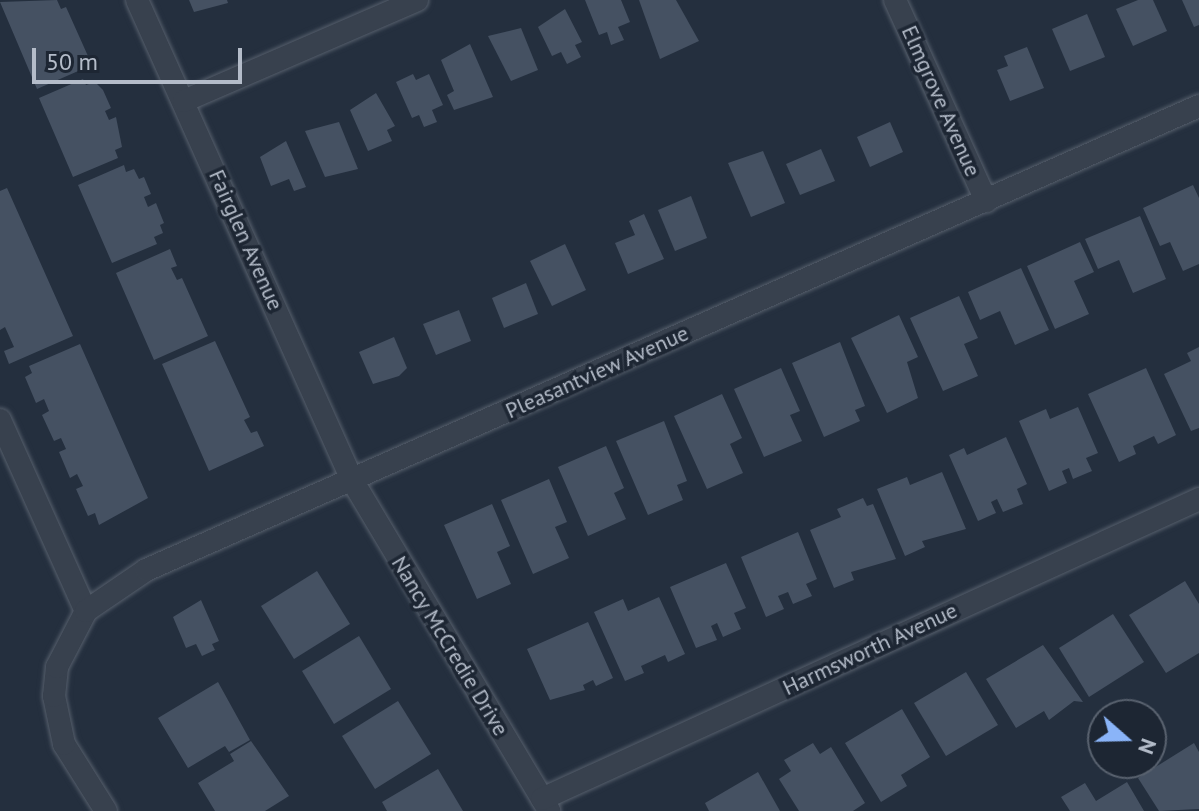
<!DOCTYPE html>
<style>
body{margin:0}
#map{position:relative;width:1199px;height:811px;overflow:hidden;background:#242f3e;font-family:"PT Sans",sans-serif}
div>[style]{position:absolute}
.building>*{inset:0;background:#455162}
.roads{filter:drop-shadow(0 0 2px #565f6c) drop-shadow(0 0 2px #565f6c)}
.minor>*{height:22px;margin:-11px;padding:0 11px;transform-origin:11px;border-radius:11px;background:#38414e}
span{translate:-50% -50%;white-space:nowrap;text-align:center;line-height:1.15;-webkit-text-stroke:7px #1d2633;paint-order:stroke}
.street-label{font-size:22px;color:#b4bcc9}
.north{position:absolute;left:1087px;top:699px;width:80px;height:80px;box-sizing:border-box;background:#1d2633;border:2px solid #59626f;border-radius:50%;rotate:110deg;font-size:22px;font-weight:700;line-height:32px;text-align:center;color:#b4bcc9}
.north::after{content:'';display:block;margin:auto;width:28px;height:36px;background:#8ab4f8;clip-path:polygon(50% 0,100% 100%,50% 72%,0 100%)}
.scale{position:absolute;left:32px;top:48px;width:210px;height:36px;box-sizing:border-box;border:4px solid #b4bcc9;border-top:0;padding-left:10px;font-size:24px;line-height:28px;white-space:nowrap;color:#b4bcc9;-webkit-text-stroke:6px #1d2633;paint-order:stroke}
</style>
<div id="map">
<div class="building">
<i style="clip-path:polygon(57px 0,61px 9px,66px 7px,92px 65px,37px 89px,0 2px)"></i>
<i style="clip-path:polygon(189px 0,227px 0,228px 3px,194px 12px)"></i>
<i style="clip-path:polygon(585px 0,621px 0,630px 22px,618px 27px,624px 40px,611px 45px,607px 32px,599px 35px)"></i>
<i style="clip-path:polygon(639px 0,676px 0,699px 41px,660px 59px)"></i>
<i style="clip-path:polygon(1138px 0,1153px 0,1167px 31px,1133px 46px,1116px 9px)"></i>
<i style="clip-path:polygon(1182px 0,1199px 0,1199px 25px,1194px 27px)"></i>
<i style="clip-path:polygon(565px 9px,582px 42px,575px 45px,581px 57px,567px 64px,561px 52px,552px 56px,538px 27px)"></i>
<i style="clip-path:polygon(1087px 14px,1105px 57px,1070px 71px,1052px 29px)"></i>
<i style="clip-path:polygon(521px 28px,538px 70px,511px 81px,488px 36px)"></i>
<i style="clip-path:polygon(470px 44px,493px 97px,454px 110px,447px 95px,454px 91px,441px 60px)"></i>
<i style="clip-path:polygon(1027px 47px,1044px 88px,1010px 101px,997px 70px,1008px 66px,1004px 56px)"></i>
<i style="clip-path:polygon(413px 74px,416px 80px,429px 74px,443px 105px,432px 110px,437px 122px,424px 127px,419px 115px,412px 118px,396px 82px)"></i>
<i style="clip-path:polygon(83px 79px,86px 85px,95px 82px,103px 90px,111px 108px,105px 111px,109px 120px,116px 117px,122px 147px,115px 150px,118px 158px,73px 177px,39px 98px)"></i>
<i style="clip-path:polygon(376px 93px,395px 126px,387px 130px,392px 141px,368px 151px,350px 110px)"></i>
<i style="clip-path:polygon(339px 122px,358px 169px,325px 177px,305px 131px)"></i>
<i style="clip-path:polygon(890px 122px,903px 152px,870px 167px,857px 137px)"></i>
<i style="clip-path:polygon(286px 141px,306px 187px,294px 191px,289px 179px,271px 186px,260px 157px)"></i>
<i style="clip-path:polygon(821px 149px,835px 181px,800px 195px,786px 164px)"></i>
<i style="clip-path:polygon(763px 151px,785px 203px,751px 217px,728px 163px)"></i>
<i style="clip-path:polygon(124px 165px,126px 172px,134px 169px,139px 179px,144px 177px,151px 194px,144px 197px,148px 207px,156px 203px,164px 223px,160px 225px,163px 233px,154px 237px,157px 244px,112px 263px,78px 185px)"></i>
<i style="clip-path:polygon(1193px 185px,1199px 198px,1199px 264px,1183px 271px,1170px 242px,1160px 246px,1143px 208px)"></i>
<i style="clip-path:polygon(7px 188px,73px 336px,9px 364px,4px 351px,14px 347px,5px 327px,0 330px,0 191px)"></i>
<i style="clip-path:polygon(691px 196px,707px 238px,675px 251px,658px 210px)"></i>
<i style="clip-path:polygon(644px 214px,664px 259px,628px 274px,615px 243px,635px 235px,629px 221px)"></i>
<i style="clip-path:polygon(1140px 216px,1166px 279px,1133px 293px,1119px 260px,1098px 269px,1085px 239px)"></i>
<i style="clip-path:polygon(1080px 242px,1094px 272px,1074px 281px,1089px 314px,1055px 329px,1027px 266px)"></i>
<i style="clip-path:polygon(565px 244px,586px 290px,552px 306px,530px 261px)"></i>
<i style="clip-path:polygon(170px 249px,177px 266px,171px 268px,177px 280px,182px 278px,208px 336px,154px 360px,116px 273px)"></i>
<i style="clip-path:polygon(1021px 268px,1049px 330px,1015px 345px,1000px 311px,980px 320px,968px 292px)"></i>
<i style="clip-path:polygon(526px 283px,538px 314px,504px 328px,492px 298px)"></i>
<i style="clip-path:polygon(959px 296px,978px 338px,964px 344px,978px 376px,943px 391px,910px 318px)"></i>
<i style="clip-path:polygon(459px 310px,471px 341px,436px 355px,423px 324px)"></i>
<i style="clip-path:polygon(899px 315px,918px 357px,907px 362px,918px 398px,887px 413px,851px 338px)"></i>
<i style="clip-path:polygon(394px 337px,407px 368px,399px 376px,373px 384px,359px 352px)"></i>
<i style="clip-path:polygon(215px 341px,250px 417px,244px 420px,251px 433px,257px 431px,264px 446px,209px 471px,162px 364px)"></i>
<i style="clip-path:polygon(840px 342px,865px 406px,855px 410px,860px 421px,824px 437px,792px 363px)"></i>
<i style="clip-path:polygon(80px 344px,148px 498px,99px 525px,95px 513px,88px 516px,76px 489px,83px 486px,77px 474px,70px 478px,59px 452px,66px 449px,61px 438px,54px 441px,42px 415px,49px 411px,44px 399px,36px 403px,25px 377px,32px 373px,29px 366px)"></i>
<i style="clip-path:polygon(1199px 347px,1199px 428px,1191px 431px,1164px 374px,1191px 361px,1187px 353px)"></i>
<i style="clip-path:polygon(781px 368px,800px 411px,790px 415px,802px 441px,764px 457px,734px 389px)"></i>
<i style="clip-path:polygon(1146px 368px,1176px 435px,1158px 444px,1154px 436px,1133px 446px,1136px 454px,1119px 462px,1088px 394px)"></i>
<i style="clip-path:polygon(722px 394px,742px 438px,730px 444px,743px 473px,707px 489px,674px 416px)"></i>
<i style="clip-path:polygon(1078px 407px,1098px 453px,1086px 458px,1092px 471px,1073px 479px,1069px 468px,1062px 471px,1067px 483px,1049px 491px,1019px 421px,1046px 409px,1050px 419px)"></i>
<i style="clip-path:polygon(664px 421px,687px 481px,677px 485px,683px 500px,648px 515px,616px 441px)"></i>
<i style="clip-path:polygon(1006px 437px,1027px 484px,1017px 489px,1023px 504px,1003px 512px,997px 499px,991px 502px,996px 513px,978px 521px,949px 455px,964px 448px,967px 455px)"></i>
<i style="clip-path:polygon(606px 446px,624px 488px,614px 493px,626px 519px,588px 536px,558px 467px)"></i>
<i style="clip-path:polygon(942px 472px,966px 529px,922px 541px,925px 547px,905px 556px,877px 489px,907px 477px,910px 485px)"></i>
<i style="clip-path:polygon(549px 479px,567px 522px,555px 527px,569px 558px,533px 574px,501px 500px)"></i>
<i style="clip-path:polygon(863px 498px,867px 506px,873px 504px,896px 559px,851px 572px,854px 580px,834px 588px,810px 530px,841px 517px,837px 509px)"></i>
<i style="clip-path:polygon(492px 504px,510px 546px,497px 552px,511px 584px,477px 599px,444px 525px)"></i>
<i style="clip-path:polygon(798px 532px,817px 579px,806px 584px,812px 596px,793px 604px,788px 592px,778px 596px,784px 609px,766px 617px,741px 557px)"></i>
<i style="clip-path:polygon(726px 563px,746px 608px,734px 613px,741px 629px,723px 637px,717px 623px,711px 626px,717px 640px,696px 648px,670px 587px)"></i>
<i style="clip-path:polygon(317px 571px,350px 624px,294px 659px,261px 606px)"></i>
<i style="clip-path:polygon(1185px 581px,1199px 604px,1199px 653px,1166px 673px,1129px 615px)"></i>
<i style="clip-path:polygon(659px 597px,685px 654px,668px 662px,665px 655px,641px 666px,644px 673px,625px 681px,594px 612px,623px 599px,628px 611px)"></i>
<i style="clip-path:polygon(201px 600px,219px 641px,212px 644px,215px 650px,202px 656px,196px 644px,186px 648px,173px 617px)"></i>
<i style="clip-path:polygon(1113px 614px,1144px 662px,1089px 697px,1059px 648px)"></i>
<i style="clip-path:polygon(588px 622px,613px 678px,596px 686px,593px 680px,583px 685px,585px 690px,550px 700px,527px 649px)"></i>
<i style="clip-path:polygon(359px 636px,391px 689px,334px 724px,302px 671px)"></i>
<i style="clip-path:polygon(1043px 645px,1083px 702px,1074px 701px,1049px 720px,1044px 711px,1016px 728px,986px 679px)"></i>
<i style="clip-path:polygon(966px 672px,998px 725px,946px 756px,914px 703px)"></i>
<i style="clip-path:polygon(218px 682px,250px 740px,229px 752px,225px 746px,188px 768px,158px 718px)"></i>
<i style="clip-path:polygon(398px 701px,431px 754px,375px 789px,342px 736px)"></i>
<i style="clip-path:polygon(902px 709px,930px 757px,901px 775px,907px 786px,881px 802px,845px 743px)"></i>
<i style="clip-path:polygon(251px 741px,289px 796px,265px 811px,215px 811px,198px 783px,234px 761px,230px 754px)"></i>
<i style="clip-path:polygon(813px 743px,820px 754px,831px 747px,865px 803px,853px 811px,799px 811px,779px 779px,791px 771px,784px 760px)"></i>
<i style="clip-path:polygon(1194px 743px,1199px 752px,1199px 809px,1159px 811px,1138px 778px)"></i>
<i style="clip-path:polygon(438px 769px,463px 811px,387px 811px,382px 802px)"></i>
<i style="clip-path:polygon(758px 772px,780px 811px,709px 811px,705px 803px)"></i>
<i style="clip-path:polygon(1127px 782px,1144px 811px,1070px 811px,1061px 797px,1085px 783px,1096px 801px)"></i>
</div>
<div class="roads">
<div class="minor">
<i style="left:137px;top:0;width:526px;rotate:65.87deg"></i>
<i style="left:352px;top:480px;width:385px;rotate:59.2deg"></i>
<i style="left:895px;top:0;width:221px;rotate:65.6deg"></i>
<i style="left:184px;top:101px;width:254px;rotate:-23.4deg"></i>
<i style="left:0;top:420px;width:209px;rotate:65.8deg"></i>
<i style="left:542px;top:799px;width:722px;rotate:-24.54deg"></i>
<i style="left:106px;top:811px;width:79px;rotate:-122.1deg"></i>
<i style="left:64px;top:744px;width:49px;rotate:-101.8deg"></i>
<i style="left:54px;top:696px;width:29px;rotate:-84deg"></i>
<i style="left:57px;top:667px;width:63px;rotate:-62.6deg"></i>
<i style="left:86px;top:611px;width:73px;rotate:-34.3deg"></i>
<i style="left:146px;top:570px;width:1151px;rotate:-23.78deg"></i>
</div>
</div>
<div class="street-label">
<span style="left:941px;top:101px;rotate:66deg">Elmgrove Avenue</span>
<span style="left:246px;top:240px;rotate:66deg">Fairglen Avenue</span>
<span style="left:597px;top:372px;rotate:-24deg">Pleasantview Avenue</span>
<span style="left:450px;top:646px;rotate:59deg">Nancy McCredie Drive</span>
<span style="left:870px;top:649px;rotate:-25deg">Harmsworth Avenue</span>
</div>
<div class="north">N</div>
<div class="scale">50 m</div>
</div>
